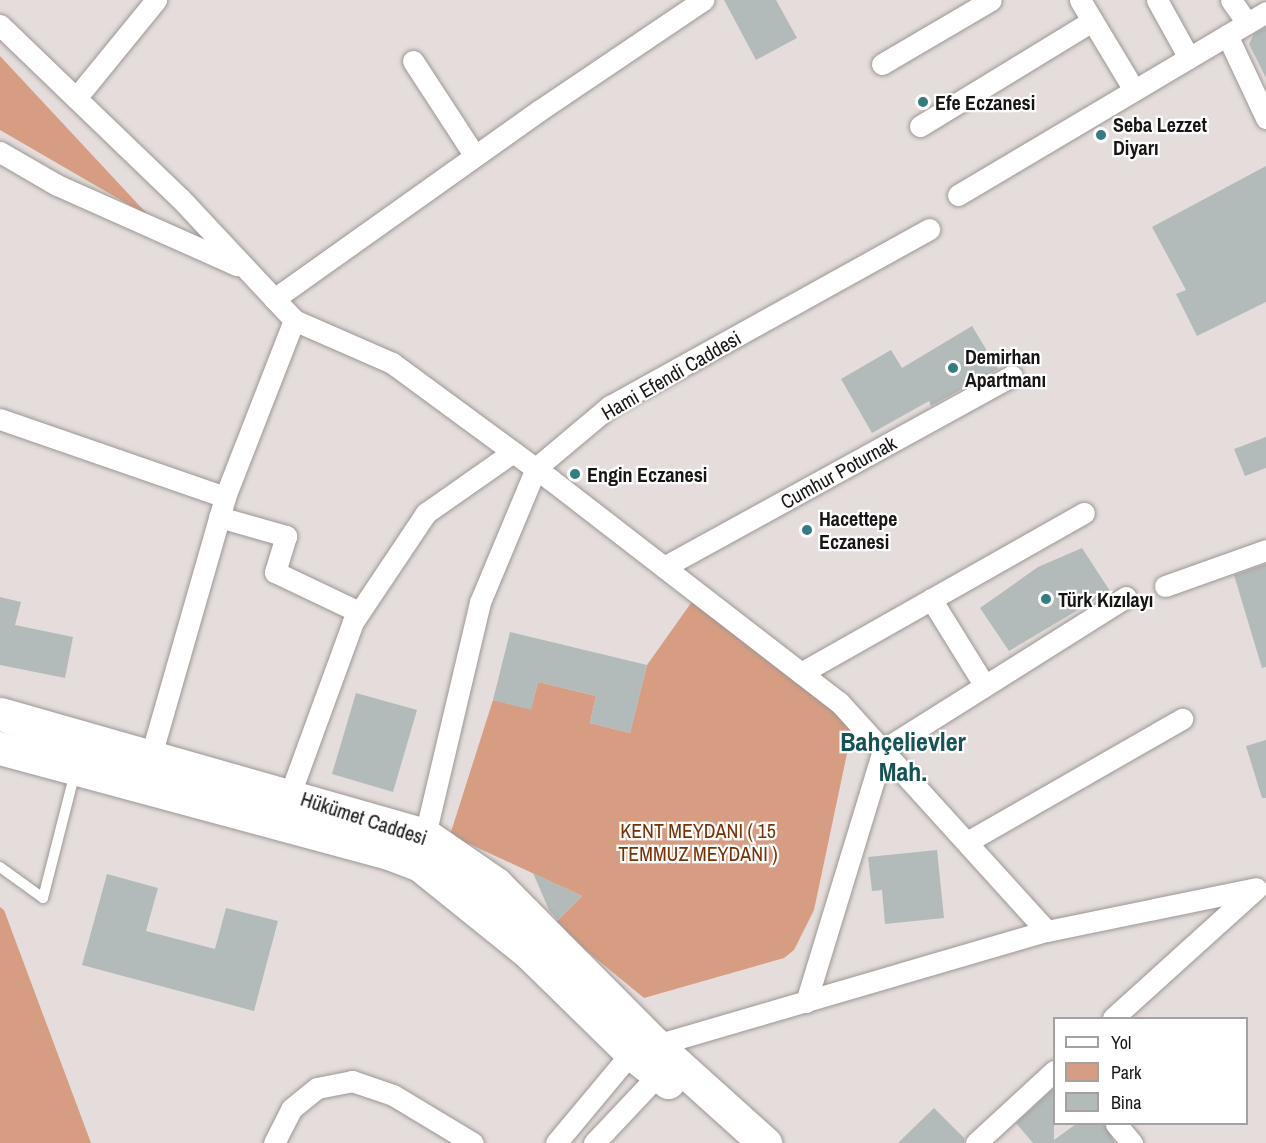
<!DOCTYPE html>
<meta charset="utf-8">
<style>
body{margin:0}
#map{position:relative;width:1266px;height:1143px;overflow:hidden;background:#e4dddb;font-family:"Archivo Narrow",sans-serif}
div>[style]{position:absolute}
.green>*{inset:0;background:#d79d82}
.building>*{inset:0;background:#b3baba}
.roads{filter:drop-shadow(0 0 2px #9d9794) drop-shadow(0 0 2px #9d9794)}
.service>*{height:10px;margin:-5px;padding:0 5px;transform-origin:5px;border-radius:5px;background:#fff}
.minor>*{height:21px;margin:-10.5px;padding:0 10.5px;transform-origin:10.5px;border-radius:10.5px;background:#fff}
.primary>*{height:33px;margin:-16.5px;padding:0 16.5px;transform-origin:16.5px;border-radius:16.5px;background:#fff}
.dots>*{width:16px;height:16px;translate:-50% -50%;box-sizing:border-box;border:3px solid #fff;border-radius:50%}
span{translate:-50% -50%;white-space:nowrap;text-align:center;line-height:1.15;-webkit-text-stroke:4.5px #fff;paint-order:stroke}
.poi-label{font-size:20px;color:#181615;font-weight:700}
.left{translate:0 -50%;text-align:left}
.street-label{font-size:20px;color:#181615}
.park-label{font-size:20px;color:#783002}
.district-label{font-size:26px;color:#165357;font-weight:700}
.legend{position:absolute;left:1053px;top:1017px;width:195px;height:108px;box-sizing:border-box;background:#fff;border:2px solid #a3a2a1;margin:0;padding:8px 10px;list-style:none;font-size:18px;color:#181615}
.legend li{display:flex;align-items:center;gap:12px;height:30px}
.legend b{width:30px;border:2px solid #a3a2a1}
</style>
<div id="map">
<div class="green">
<i style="clip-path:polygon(0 56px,150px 217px,0 130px)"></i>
<i style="clip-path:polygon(696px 596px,844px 712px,852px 730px,814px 910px,794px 950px,784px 958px,644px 998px,554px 924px,582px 896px,450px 835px,493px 700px,531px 709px,538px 682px,596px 696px,590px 723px,630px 733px,647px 665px)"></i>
<i style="clip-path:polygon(0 907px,4px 910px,91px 1143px,0 1143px)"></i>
</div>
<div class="building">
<i style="clip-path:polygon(724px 0,776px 0,797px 38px,756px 60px)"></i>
<i style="clip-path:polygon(1266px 27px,1266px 78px,1249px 44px,1254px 34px)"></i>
<i style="clip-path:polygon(1266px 166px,1266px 302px,1197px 336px,1176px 294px,1186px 290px,1152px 227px)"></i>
<i style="clip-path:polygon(972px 326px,998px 369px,931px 406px,929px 401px,872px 433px,841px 379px,891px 350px,902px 368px)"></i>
<i style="clip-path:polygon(1266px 437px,1266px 468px,1245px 476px,1234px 449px)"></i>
<i style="clip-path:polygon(1082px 548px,1110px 591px,1009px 651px,980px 608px,1038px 567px)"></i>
<i style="clip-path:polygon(1266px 564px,1266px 667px,1262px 668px,1234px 575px)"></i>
<i style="clip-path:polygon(0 597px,21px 602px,15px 625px,73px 637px,65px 678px,0 665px)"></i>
<i style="clip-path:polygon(510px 632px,647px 665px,630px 733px,590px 723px,596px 696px,538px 682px,531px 710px,493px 700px)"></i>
<i style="clip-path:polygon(356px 693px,417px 710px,393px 792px,332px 774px)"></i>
<i style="clip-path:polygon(1266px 740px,1266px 798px,1262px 798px,1246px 746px)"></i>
<i style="clip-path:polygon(937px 850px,944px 918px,885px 924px,882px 890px,872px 891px,868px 857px)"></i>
<i style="clip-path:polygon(533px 873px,582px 896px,558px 920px,549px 910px)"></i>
<i style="clip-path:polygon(107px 874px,158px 888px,146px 931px,215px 949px,226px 908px,278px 921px,254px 1011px,82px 965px)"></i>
<i style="clip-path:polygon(1054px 1088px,1054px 1140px,1076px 1124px,1104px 1124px,1115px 1143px,1033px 1143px,1016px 1123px)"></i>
<i style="clip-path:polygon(934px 1108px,964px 1138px,964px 1143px,898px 1143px)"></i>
</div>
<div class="roads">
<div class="service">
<i style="left:0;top:867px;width:53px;rotate:35.8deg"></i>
<i style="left:43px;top:898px;width:130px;rotate:-75.7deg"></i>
</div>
<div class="minor">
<i style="left:1080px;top:0;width:105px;rotate:59deg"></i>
<i style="left:1157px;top:0;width:66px;rotate:61.1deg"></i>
<i style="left:1231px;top:0;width:28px;rotate:55deg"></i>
<i style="left:0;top:25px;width:250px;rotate:43.9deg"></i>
<i style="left:180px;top:198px;width:167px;rotate:46.9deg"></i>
<i style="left:294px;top:320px;width:107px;rotate:23.7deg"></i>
<i style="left:392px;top:363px;width:196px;rotate:36.3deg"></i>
<i style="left:550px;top:479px;width:365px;rotate:37.7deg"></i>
<i style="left:839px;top:702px;width:309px;rotate:47.8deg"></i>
<i style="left:1227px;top:35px;width:92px;rotate:64.8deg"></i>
<i style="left:413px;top:61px;width:113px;rotate:56.9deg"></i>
<i style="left:882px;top:64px;width:126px;rotate:-30.4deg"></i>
<i style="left:76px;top:98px;width:127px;rotate:-50.8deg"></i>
<i style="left:920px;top:126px;width:202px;rotate:-31.4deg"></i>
<i style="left:0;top:152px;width:66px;rotate:30.1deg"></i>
<i style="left:57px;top:185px;width:197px;rotate:24deg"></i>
<i style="left:958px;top:195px;width:358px;rotate:-30.7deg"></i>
<i style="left:274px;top:299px;width:326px;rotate:-35.4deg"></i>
<i style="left:540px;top:110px;width:197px;rotate:-34deg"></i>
<i style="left:0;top:419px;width:238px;rotate:19.1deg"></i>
<i style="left:219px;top:517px;width:70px;rotate:15.8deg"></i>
<i style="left:286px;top:536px;width:38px;rotate:107deg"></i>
<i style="left:275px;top:572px;width:93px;rotate:25.5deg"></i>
<i style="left:664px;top:567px;width:397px;rotate:-28.8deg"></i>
<i style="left:1165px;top:586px;width:107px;rotate:-19.6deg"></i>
<i style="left:931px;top:599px;width:102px;rotate:58.2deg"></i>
<i style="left:801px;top:673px;width:325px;rotate:-29.5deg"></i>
<i style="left:150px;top:759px;width:273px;rotate:-74deg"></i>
<i style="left:225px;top:497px;width:190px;rotate:-68.7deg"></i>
<i style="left:290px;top:794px;width:183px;rotate:-69.9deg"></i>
<i style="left:353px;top:622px;width:131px;rotate:-56.2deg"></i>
<i style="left:426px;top:513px;width:106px;rotate:-35deg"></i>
<i style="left:425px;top:835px;width:239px;rotate:-76.7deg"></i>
<i style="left:480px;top:602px;width:145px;rotate:-67.3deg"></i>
<i style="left:536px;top:468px;width:97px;rotate:-40deg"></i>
<i style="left:610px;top:406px;width:365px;rotate:-29deg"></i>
<i style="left:967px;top:842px;width:248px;rotate:-29.8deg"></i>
<i style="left:806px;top:1002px;width:264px;rotate:-73deg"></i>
<i style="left:883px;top:750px;width:287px;rotate:-32.2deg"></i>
<i style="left:1113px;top:1018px;width:193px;rotate:-42.1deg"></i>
<i style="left:656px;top:1045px;width:407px;rotate:-16.3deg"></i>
<i style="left:1047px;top:931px;width:213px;rotate:-11.6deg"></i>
<i style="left:1116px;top:1124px;width:25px;rotate:50deg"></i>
<i style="left:274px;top:1143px;width:38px;rotate:-63deg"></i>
<i style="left:291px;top:1109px;width:33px;rotate:-39deg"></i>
<i style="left:317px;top:1088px;width:36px;rotate:-11deg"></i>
<i style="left:352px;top:1081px;width:43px;rotate:18.9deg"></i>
<i style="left:393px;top:1095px;width:93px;rotate:31deg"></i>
<i style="left:556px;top:1143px;width:117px;rotate:-50.2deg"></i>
<i style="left:594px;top:1143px;width:95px;rotate:-46.7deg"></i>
<i style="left:976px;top:1143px;width:106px;rotate:-42.7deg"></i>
</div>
<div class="primary">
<i style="left:0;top:714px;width:442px;rotate:15.9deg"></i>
<i style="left:425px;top:835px;width:86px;rotate:34.6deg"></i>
<i style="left:496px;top:884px;width:227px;rotate:45.2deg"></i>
<i style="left:656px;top:1045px;width:147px;rotate:42deg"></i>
<i style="left:0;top:748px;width:403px;rotate:15.1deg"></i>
<i style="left:389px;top:853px;width:33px;rotate:21deg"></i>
<i style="left:420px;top:865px;width:140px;rotate:38.9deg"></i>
<i style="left:529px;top:953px;width:143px;rotate:44.4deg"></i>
<i style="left:631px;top:1053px;width:47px;rotate:38.1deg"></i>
</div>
</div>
<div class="dots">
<i style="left:923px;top:102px;background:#337c81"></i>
<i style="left:1101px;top:135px;background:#337c81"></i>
<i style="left:953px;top:368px;background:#337c81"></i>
<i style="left:575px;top:474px;background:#337c81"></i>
<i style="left:807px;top:530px;background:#337c81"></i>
<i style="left:1046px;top:599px;background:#337c81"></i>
</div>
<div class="poi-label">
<span class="left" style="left:935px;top:102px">Efe Eczanesi</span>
<span class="left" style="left:1113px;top:136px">Seba Lezzet<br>Diyarı</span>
<span class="left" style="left:965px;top:368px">Demirhan<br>Apartmanı</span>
<span class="left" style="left:587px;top:474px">Engin Eczanesi</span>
<span class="left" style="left:819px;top:530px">Hacettepe<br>Eczanesi</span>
<span class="left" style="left:1058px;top:599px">Türk Kızılayı</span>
</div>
<div class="street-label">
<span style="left:671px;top:375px;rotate:-30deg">Hami Efendi Caddesi</span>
<span style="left:838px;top:472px;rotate:-29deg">Cumhur Poturnak</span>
<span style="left:364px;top:818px;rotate:18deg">Hükümet Caddesi</span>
</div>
<div class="park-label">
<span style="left:698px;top:842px">KENT MEYDANI ( 15<br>TEMMUZ MEYDANI )</span>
</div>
<div class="district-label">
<span style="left:903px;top:757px">Bahçelievler<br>Mah.</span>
</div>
<ul class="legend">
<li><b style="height:8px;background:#fff"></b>Yol</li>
<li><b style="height:16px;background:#d79d82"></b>Park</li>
<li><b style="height:16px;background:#b3baba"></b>Bina</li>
</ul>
</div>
